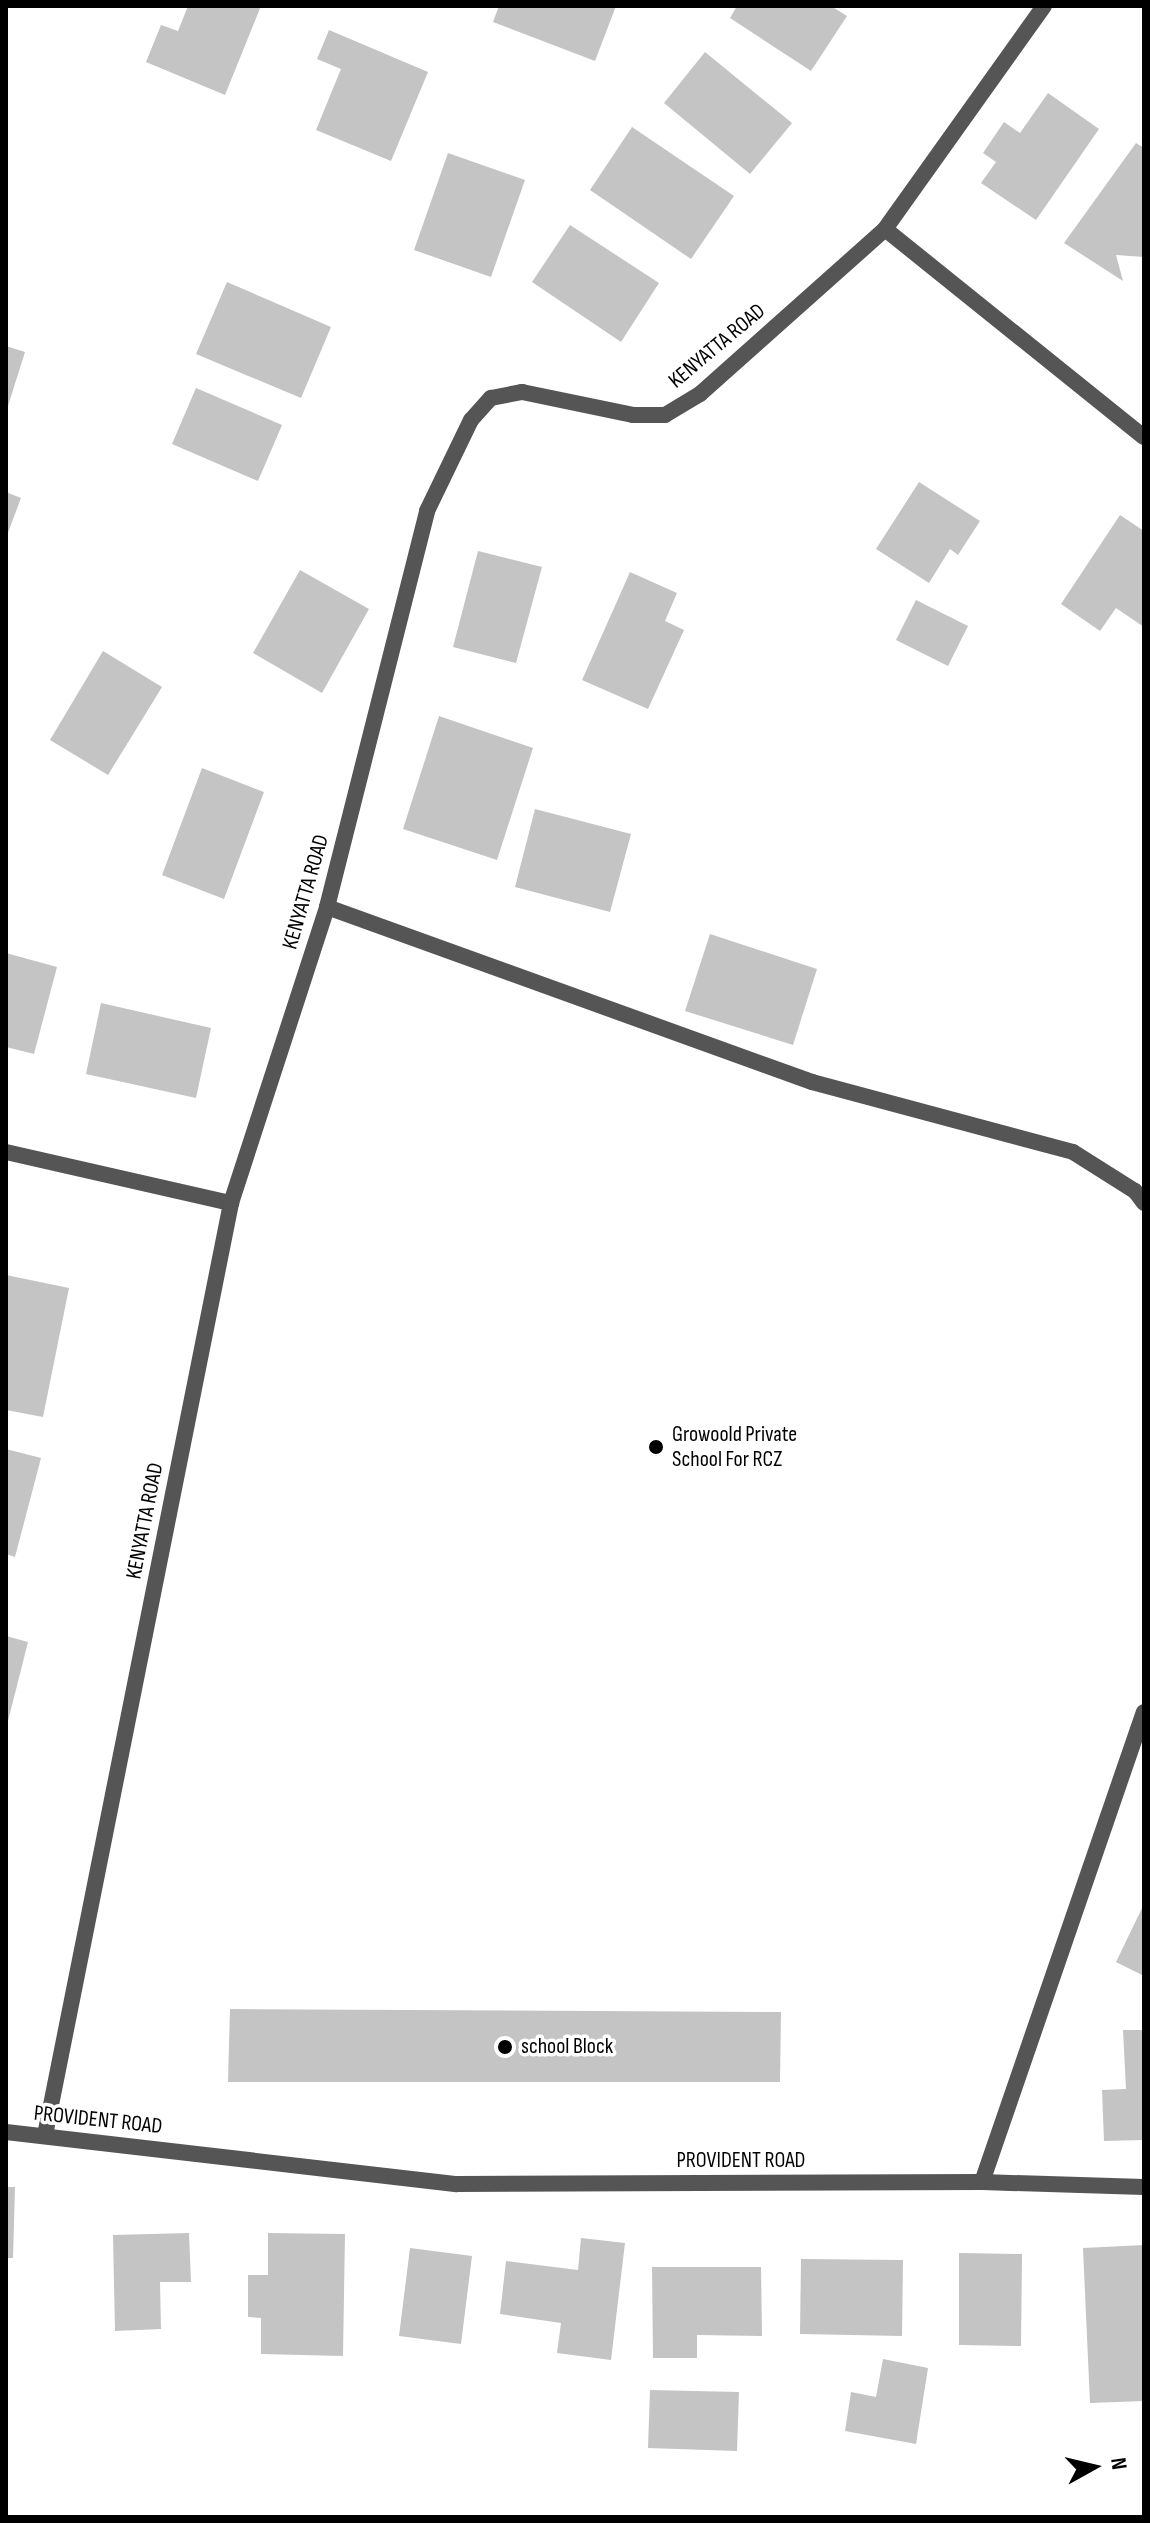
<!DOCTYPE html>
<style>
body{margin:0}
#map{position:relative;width:1150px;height:2523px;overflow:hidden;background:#fff;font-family:"Sofia Sans Condensed",sans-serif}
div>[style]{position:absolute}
.building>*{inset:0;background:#c4c4c4}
.street>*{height:16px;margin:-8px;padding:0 8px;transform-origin:8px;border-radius:8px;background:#555}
.dots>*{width:22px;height:22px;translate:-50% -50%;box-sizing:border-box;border:4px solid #fff;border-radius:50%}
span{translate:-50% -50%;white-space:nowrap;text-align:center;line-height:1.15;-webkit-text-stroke:7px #fff;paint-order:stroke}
.street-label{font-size:22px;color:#000}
.poi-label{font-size:22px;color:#000}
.left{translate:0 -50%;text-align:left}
.frame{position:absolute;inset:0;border:8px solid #000;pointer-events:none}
.north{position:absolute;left:1054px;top:2427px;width:80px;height:80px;-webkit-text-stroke:6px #fff;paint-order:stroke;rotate:82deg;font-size:22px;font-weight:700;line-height:32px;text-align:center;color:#000}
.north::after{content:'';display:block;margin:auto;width:28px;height:36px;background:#000;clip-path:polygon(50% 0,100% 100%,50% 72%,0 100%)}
</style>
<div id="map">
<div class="building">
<i style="clip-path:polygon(188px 6px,261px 6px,225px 95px,146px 62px,161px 25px,178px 31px)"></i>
<i style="clip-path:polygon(499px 6px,616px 6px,595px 61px,493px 22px)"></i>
<i style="clip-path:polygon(737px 6px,831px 6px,847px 16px,811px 71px,730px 18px)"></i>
<i style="clip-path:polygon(329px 30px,428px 72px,391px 161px,316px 130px,341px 69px,317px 59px)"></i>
<i style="clip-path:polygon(705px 52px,792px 123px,750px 174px,664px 103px)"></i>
<i style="clip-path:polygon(1048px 93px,1099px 129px,1036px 220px,981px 183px,996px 162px,983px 153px,1004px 122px,1020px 133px)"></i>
<i style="clip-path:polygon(632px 127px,734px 196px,691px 259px,590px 190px)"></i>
<i style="clip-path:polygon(1136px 143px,1144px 148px,1144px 257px,1116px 255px,1123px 281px,1064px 243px)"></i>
<i style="clip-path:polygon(448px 153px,525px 180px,491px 277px,414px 250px)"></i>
<i style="clip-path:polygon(570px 225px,659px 283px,621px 342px,532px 282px)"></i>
<i style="clip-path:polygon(227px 282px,331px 327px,301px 398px,196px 354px)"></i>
<i style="clip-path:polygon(6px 346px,25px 352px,7px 409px,6px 409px)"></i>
<i style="clip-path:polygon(196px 388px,282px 425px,258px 481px,172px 444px)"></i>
<i style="clip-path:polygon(919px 482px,980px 521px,958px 555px,950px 549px,929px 583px,876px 549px)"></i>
<i style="clip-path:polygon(6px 492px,21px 498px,6px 538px)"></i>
<i style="clip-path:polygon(1120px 515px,1144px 531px,1144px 627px,1116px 608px,1100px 631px,1061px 604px)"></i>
<i style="clip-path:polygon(478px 551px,542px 567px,516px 663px,453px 647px)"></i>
<i style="clip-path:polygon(300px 570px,369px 609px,322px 693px,253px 653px)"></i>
<i style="clip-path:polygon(630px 572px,677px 593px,665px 621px,684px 630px,648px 709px,582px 680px)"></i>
<i style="clip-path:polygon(916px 600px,968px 626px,948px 666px,896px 640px)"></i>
<i style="clip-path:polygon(103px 651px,162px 687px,108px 775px,50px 740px)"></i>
<i style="clip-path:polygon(439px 716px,533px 748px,497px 860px,403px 829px)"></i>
<i style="clip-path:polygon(202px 768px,264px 792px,224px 899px,162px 875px)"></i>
<i style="clip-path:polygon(535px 809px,631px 834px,610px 912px,515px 887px)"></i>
<i style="clip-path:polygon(710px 934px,817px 969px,793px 1045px,685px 1011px)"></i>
<i style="clip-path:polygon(6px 953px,57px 967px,34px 1054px,6px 1047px)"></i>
<i style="clip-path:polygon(101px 1003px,211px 1028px,196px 1098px,86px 1074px)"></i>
<i style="clip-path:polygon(6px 1275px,69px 1288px,43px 1417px,6px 1410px)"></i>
<i style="clip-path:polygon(6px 1449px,41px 1458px,15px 1557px,6px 1554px)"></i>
<i style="clip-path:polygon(6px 1636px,28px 1642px,7px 1725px,6px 1725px)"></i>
<i style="clip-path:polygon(1144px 1904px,1144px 1976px,1116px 1962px)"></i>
<i style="clip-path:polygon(230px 2009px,781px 2012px,780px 2082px,228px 2082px)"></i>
<i style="clip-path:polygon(1123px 2030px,1144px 2030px,1144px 2140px,1104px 2141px,1102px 2090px,1126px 2089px)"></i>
<i style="clip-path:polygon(6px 2187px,15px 2187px,13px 2258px,6px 2258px)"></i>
<i style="clip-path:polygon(189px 2233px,191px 2282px,160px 2282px,161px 2329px,115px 2331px,113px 2235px)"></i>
<i style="clip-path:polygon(268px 2233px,345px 2234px,343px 2356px,261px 2354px,261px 2318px,248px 2317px,248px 2275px,268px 2275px)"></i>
<i style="clip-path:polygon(581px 2238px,625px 2243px,611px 2360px,557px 2353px,561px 2323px,500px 2314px,506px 2261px,578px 2270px)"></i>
<i style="clip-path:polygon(1144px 2245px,1144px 2401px,1090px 2403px,1083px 2248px)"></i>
<i style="clip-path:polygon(410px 2248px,472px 2256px,461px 2344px,399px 2336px)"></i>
<i style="clip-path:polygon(959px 2253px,1022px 2254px,1021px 2346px,959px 2345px)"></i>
<i style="clip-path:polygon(801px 2259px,903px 2260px,902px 2336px,800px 2334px)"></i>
<i style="clip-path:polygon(652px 2267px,761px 2267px,762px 2336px,697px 2335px,697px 2358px,653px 2358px)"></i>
<i style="clip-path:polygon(883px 2359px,928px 2368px,916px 2444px,845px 2431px,851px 2392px,876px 2397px)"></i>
<i style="clip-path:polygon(650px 2390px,739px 2392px,737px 2451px,648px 2448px)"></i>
</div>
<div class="street">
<i style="left:885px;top:229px;width:332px;rotate:38.8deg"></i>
<i style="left:327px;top:907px;width:516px;rotate:19.84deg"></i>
<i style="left:812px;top:1082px;width:270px;rotate:15deg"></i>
<i style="left:1073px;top:1152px;width:73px;rotate:32.2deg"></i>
<i style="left:1135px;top:1191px;width:15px;rotate:53deg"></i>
<i style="left:6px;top:1152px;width:231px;rotate:12.8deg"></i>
<i style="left:6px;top:2132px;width:454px;rotate:6.6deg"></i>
<i style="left:457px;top:2184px;width:525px;rotate:-0.22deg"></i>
<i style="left:982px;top:2182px;width:162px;rotate:1.8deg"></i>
<i style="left:45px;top:2135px;width:950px;rotate:-78.71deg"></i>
<i style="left:231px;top:1203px;width:311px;rotate:-72deg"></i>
<i style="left:327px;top:907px;width:408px;rotate:-75.8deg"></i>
<i style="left:427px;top:511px;width:101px;rotate:-64.2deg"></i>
<i style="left:471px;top:420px;width:30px;rotate:-48deg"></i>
<i style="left:491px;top:398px;width:32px;rotate:-11deg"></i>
<i style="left:522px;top:392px;width:113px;rotate:11.7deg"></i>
<i style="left:633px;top:415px;width:32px"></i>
<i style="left:665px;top:415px;width:41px;rotate:-31deg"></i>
<i style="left:700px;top:394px;width:248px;rotate:-41.7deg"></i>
<i style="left:885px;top:229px;width:274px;rotate:-54.5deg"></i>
<i style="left:982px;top:2182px;width:497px;rotate:-71deg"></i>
</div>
<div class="dots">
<i style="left:656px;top:1447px;background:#000"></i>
<i style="left:505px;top:2047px;background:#000"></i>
</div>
<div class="street-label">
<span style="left:717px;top:346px;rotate:-40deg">KENYATTA ROAD</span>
<span style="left:306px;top:892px;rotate:-74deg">KENYATTA ROAD</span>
<span style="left:145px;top:1521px;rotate:-79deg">KENYATTA ROAD</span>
<span style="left:98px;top:2120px;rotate:6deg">PROVIDENT ROAD</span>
<span style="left:741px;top:2161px">PROVIDENT ROAD</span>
</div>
<div class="poi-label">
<span class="left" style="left:672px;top:1447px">Growoold Private<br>School For RCZ</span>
<span class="left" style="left:521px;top:2047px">school Block</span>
</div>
<div class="frame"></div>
<div class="north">N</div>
</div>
